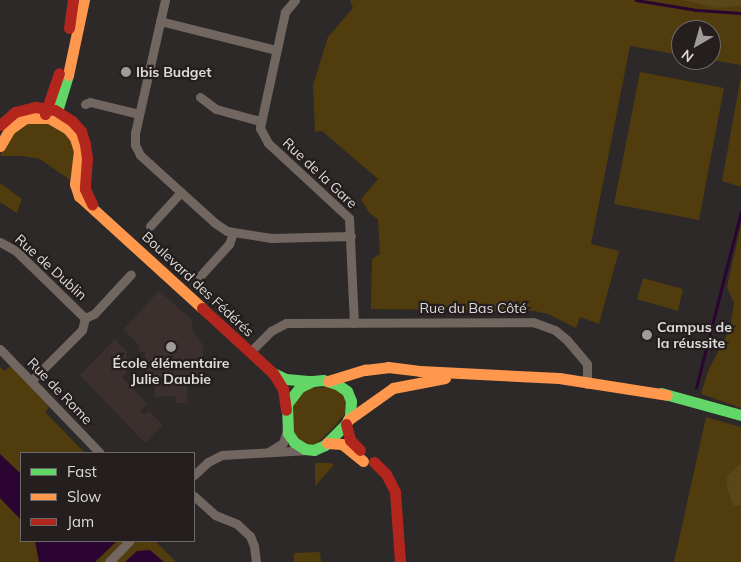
<!DOCTYPE html>
<meta charset="utf-8">
<style>
body{margin:0}
#map{position:relative;width:741px;height:562px;overflow:hidden;background:#2d2928;font-family:Mulish,sans-serif}
div>[style]{position:absolute}
.built>*{inset:0;background:#3c302f}
.green>*{inset:0;background:#513c0e}
.forest>*{inset:0;background:#5b4619}
.water>*{inset:0;background:#2b0431}
.stream>*{height:2.5px;margin:-1.25px;padding:0 1.25px;transform-origin:1.25px;border-radius:1.25px;background:#2b0431}
.street>*{height:9px;margin:-4.5px;padding:0 4.5px;transform-origin:4.5px;border-radius:4.5px;background:#716660}
.fast>*{height:11px;margin:-5.5px;padding:0 5.5px;transform-origin:5.5px;border-radius:5.5px;background:#63d668}
.slow>*{height:11px;margin:-5.5px;padding:0 5.5px;transform-origin:5.5px;border-radius:5.5px;background:#ff974d}
.jam>*{height:11px;margin:-5.5px;padding:0 5.5px;transform-origin:5.5px;border-radius:5.5px;background:#b3261e}
.dots>*{width:14px;height:14px;translate:-50% -50%;box-sizing:border-box;border:2px solid #241e1e;border-radius:50%}
span{translate:-50% -50%;white-space:nowrap;text-align:center;line-height:1.15;-webkit-text-stroke:4.5px #241e1e;paint-order:stroke}
.poi-label{font-size:14px;color:#dedada;font-weight:700}
.left{translate:0 -50%;text-align:left}
.street-label{font-size:14px;color:#dedada}
.legend{position:absolute;left:20px;top:452px;width:175px;height:90px;box-sizing:border-box;background:#241e1e;border:1px solid #6e6969;margin:0;padding:6px 9px;list-style:none;font-size:15px;color:#dedada}
.legend li{display:flex;align-items:center;gap:10px;height:25px}
.legend b{width:25px;border:1px solid #6e6969}
.north{position:absolute;left:671px;top:20px;width:50px;height:50px;box-sizing:border-box;background:#241e1e;border:1px solid #6e6969;border-radius:50%;rotate:218deg;font-size:14px;font-weight:700;line-height:20px;text-align:center;color:#dedada}
.north::after{content:'';display:block;margin:auto;width:18px;height:22px;background:#a09c9c;clip-path:polygon(50% 0,100% 100%,50% 72%,0 100%)}
</style>
<div id="map">
<div class="built">
<i style="clip-path:polygon(159px 291px,192px 320px,193px 331px,203px 345px,204px 376px,187px 376px,187px 403px,176px 403px,175px 396px,155px 397px,155px 386px,145px 386px,145px 352px,139px 352px,139px 345px,123px 330px)"></i>
<i style="clip-path:polygon(115px 339px,127px 352px,126px 372px,122px 377px,147px 404px,140px 411px,144px 415px,149px 411px,163px 425px,145px 443px,80px 375px)"></i>
</div>
<div class="green">
<i style="clip-path:polygon(350px 0,741px 0,741px 65px,711px 60px,711px 30px,681px 30px,681px 55px,630px 46px,591px 244px,619px 251px,599px 324px,580px 317px,576px 328px,548px 314px,535px 311px,371px 309px,372px 259px,380px 254px,378px 219px,370px 214px,361px 199px,378px 179px,322px 131px,315px 132px,313px 85px,328px 37px,353px 8px)"></i>
<i style="clip-path:polygon(640px 72px,724px 88px,699px 220px,614px 204px)"></i>
<i style="clip-path:polygon(741px 76px,741px 187px,722px 181px)"></i>
<i style="clip-path:polygon(26px 122px,58px 124px,76px 146px,70px 180px,40px 159px,22px 156px,0 156px,6px 139px)"></i>
<i style="clip-path:polygon(0 183px,22px 199px,17px 213px,0 202px)"></i>
<i style="clip-path:polygon(741px 225px,741px 408px,701px 394px,708px 371px,730px 329px,734px 303px,727px 287px)"></i>
<i style="clip-path:polygon(643px 278px,683px 289px,678px 311px,637px 299px)"></i>
<i style="clip-path:polygon(11px 366px,49px 407px,45px 412px,85px 453px,21px 453px,21px 541px,155px 541px,176px 562px,0 562px,0 367px,4px 371px)"></i>
<i style="clip-path:polygon(335px 387px,346px 396px,346px 412px,333px 428px,317px 443px,311px 446px,302px 444px,293px 436px,290px 409px,299px 394px,308px 388px)"></i>
<i style="clip-path:polygon(706px 417px,741px 427px,741px 562px,674px 562px)"></i>
<i style="clip-path:polygon(315px 463px,330px 463px,334px 465px,315px 486px)"></i>
<i style="clip-path:polygon(320px 552px,321px 562px,294px 562px,294px 553px)"></i>
</div>
<div class="forest">
<i style="clip-path:polygon(683px 0,741px 0,741px 6px,717px 8px)"></i>
<i style="clip-path:polygon(741px 463px,741px 506px,733px 505px,727px 488px,727px 476px)"></i>
</div>
<div class="water">
<i style="clip-path:polygon(0 454px,21px 474px,21px 520px,0 498px)"></i>
<i style="clip-path:polygon(35px 541px,117px 541px,95px 562px,39px 562px)"></i>
<i style="clip-path:polygon(150px 550px,164px 562px,125px 562px,137px 551px)"></i>
</div>
<div class="stream">
<i style="left:636px;top:0;width:63px;rotate:9.2deg"></i>
<i style="left:698px;top:10px;width:43px;rotate:4deg"></i>
<i style="left:696px;top:388px;width:182px;rotate:-75.7deg"></i>
</div>
<div class="street">
<i style="left:165px;top:0;width:136px;rotate:102.7deg"></i>
<i style="left:135px;top:133px;width:12px;rotate:90deg"></i>
<i style="left:135px;top:145px;width:11px;rotate:63deg"></i>
<i style="left:140px;top:155px;width:101px;rotate:42.2deg"></i>
<i style="left:215px;top:223px;width:14px;rotate:34deg"></i>
<i style="left:227px;top:231px;width:45px;rotate:9deg"></i>
<i style="left:271px;top:238px;width:80px;rotate:-1.4deg"></i>
<i style="left:295px;top:0;width:16px;rotate:130deg"></i>
<i style="left:285px;top:12px;width:119px;rotate:102.2deg"></i>
<i style="left:260px;top:128px;width:17px;rotate:62deg"></i>
<i style="left:268px;top:143px;width:110px;rotate:42.8deg"></i>
<i style="left:349px;top:218px;width:105px;rotate:87.3deg"></i>
<i style="left:160px;top:21px;width:120px;rotate:14deg"></i>
<i style="left:200px;top:97px;width:20px;rotate:37deg"></i>
<i style="left:216px;top:109px;width:46px;rotate:15.3deg"></i>
<i style="left:85px;top:104px;width:5px;rotate:-22deg"></i>
<i style="left:90px;top:102px;width:50px;rotate:13.8deg"></i>
<i style="left:150px;top:226px;width:46px;rotate:-47.6deg"></i>
<i style="left:0;top:242px;width:18px;rotate:29deg"></i>
<i style="left:16px;top:251px;width:96px;rotate:44.2deg"></i>
<i style="left:85px;top:318px;width:12px;rotate:104deg"></i>
<i style="left:82px;top:330px;width:72px;rotate:135deg"></i>
<i style="left:200px;top:276px;width:43px;rotate:-47.8deg"></i>
<i style="left:229px;top:244px;width:12px;rotate:-70deg"></i>
<i style="left:85px;top:318px;width:10px;rotate:-24deg"></i>
<i style="left:94px;top:314px;width:54px;rotate:-47.2deg"></i>
<i style="left:0;top:349px;width:144px;rotate:46.1deg"></i>
<i style="left:250px;top:352px;width:30px;rotate:-45deg"></i>
<i style="left:271px;top:331px;width:17px;rotate:-28deg"></i>
<i style="left:286px;top:323px;width:247px;rotate:-0.2deg"></i>
<i style="left:533px;top:322px;width:23px;rotate:20deg"></i>
<i style="left:555px;top:330px;width:16px;rotate:40deg"></i>
<i style="left:567px;top:340px;width:31px;rotate:50deg"></i>
<i style="left:587px;top:364px;width:20px;rotate:90deg"></i>
<i style="left:270px;top:451px;width:15px;rotate:-32deg"></i>
<i style="left:283px;top:443px;width:14px;rotate:-73deg"></i>
<i style="left:194px;top:475px;width:19px;rotate:-43deg"></i>
<i style="left:208px;top:462px;width:16px;rotate:-27deg"></i>
<i style="left:222px;top:455px;width:86px;rotate:-3.3deg"></i>
<i style="left:194px;top:496px;width:28px;rotate:42deg"></i>
<i style="left:215px;top:515px;width:24px;rotate:22deg"></i>
<i style="left:237px;top:524px;width:18px;rotate:43deg"></i>
<i style="left:250px;top:536px;width:11px;rotate:68deg"></i>
<i style="left:254px;top:546px;width:16px;rotate:83deg"></i>
<i style="left:109px;top:562px;width:29px;rotate:-46deg"></i>
</div>
<div class="fast">
<i style="left:55px;top:118px;width:45px;rotate:-73.2deg"></i>
<i style="left:273px;top:373px;width:14px;rotate:25deg"></i>
<i style="left:286px;top:379px;width:25px;rotate:5deg"></i>
<i style="left:323px;top:380px;width:15px;rotate:16deg"></i>
<i style="left:337px;top:384px;width:12px;rotate:35deg"></i>
<i style="left:347px;top:391px;width:11px;rotate:68deg"></i>
<i style="left:351px;top:401px;width:15px;rotate:94deg"></i>
<i style="left:350px;top:416px;width:9px;rotate:117deg"></i>
<i style="left:346px;top:424px;width:30px;rotate:135deg"></i>
<i style="left:325px;top:445px;width:12px;rotate:156deg"></i>
<i style="left:314px;top:450px;width:9px;rotate:-174deg"></i>
<i style="left:305px;top:449px;width:13px;rotate:-148deg"></i>
<i style="left:294px;top:442px;width:11px;rotate:-124deg"></i>
<i style="left:288px;top:433px;width:29px;rotate:-92deg"></i>
<i style="left:287px;top:404px;width:21px;rotate:-53deg"></i>
<i style="left:300px;top:387px;width:14px;rotate:-25deg"></i>
<i style="left:313px;top:381px;width:10px;rotate:-6deg"></i>
<i style="left:661px;top:393px;width:83px;rotate:15.4deg"></i>
</div>
<div class="slow">
<i style="left:68px;top:75px;width:77px;rotate:-78deg"></i>
<i style="left:0;top:146px;width:20px;rotate:-60deg"></i>
<i style="left:10px;top:129px;width:19px;rotate:-35deg"></i>
<i style="left:26px;top:118px;width:23px"></i>
<i style="left:49px;top:118px;width:22px;rotate:30deg"></i>
<i style="left:68px;top:129px;width:11px;rotate:52deg"></i>
<i style="left:75px;top:138px;width:14px;rotate:73deg"></i>
<i style="left:79px;top:151px;width:33px;rotate:97deg"></i>
<i style="left:75px;top:184px;width:13px;rotate:72deg"></i>
<i style="left:79px;top:196px;width:166px;rotate:42.3deg"></i>
<i style="left:328px;top:381px;width:39px;rotate:-17deg"></i>
<i style="left:365px;top:370px;width:23px;rotate:-7deg"></i>
<i style="left:388px;top:367px;width:32px;rotate:7deg"></i>
<i style="left:420px;top:371px;width:139px;rotate:2.9deg"></i>
<i style="left:559px;top:378px;width:109px;rotate:8.9deg"></i>
<i style="left:348px;top:420px;width:55px;rotate:-35.4deg"></i>
<i style="left:393px;top:388px;width:53px;rotate:-10.9deg"></i>
<i style="left:327px;top:443px;width:15px;rotate:4deg"></i>
<i style="left:342px;top:444px;width:27px;rotate:39deg"></i>
</div>
<div class="jam">
<i style="left:69px;top:28px;width:28px;rotate:-82deg"></i>
<i style="left:45px;top:114px;width:43px;rotate:-71.1deg"></i>
<i style="left:0;top:125px;width:20px;rotate:-41deg"></i>
<i style="left:15px;top:112px;width:21px;rotate:-14deg"></i>
<i style="left:35px;top:107px;width:20px;rotate:9deg"></i>
<i style="left:55px;top:110px;width:20px;rotate:33deg"></i>
<i style="left:72px;top:121px;width:13px;rotate:48deg"></i>
<i style="left:81px;top:131px;width:14px;rotate:73deg"></i>
<i style="left:85px;top:144px;width:14px;rotate:82deg"></i>
<i style="left:87px;top:158px;width:31px;rotate:94deg"></i>
<i style="left:85px;top:189px;width:17px;rotate:65deg"></i>
<i style="left:202px;top:308px;width:96px;rotate:42.5deg"></i>
<i style="left:273px;top:373px;width:19px;rotate:58deg"></i>
<i style="left:283px;top:389px;width:21px;rotate:82deg"></i>
<i style="left:346px;top:424px;width:16px;rotate:76deg"></i>
<i style="left:350px;top:440px;width:14px;rotate:45deg"></i>
<i style="left:374px;top:462px;width:17px;rotate:45deg"></i>
<i style="left:386px;top:474px;width:20px;rotate:63deg"></i>
<i style="left:395px;top:492px;width:70px;rotate:85.9deg"></i>
</div>
<div class="dots">
<i style="left:126px;top:72px;background:#a09c9c"></i>
<i style="left:647px;top:335px;background:#a09c9c"></i>
<i style="left:171px;top:347px;background:#a09c9c"></i>
</div>
<div class="poi-label">
<span class="left" style="left:136px;top:72px">Ibis Budget</span>
<span class="left" style="left:657px;top:335px">Campus de<br>la réussite</span>
<span style="left:171px;top:371px">École élémentaire<br>Julie Daubie</span>
</div>
<div class="street-label">
<span style="left:320px;top:173px;rotate:43deg">Rue de la Gare</span>
<span style="left:51px;top:267px;rotate:42deg">Rue de Dublin</span>
<span style="left:198px;top:284px;rotate:43deg">Boulevard des Fédérés</span>
<span style="left:473px;top:308px">Rue du Bas Côté</span>
<span style="left:60px;top:391px;rotate:46deg">Rue de Rome</span>
</div>
<ul class="legend">
<li><b style="height:6px;background:#63d668"></b>Fast</li>
<li><b style="height:6px;background:#ff974d"></b>Slow</li>
<li><b style="height:6px;background:#b3261e"></b>Jam</li>
</ul>
<div class="north">N</div>
</div>
